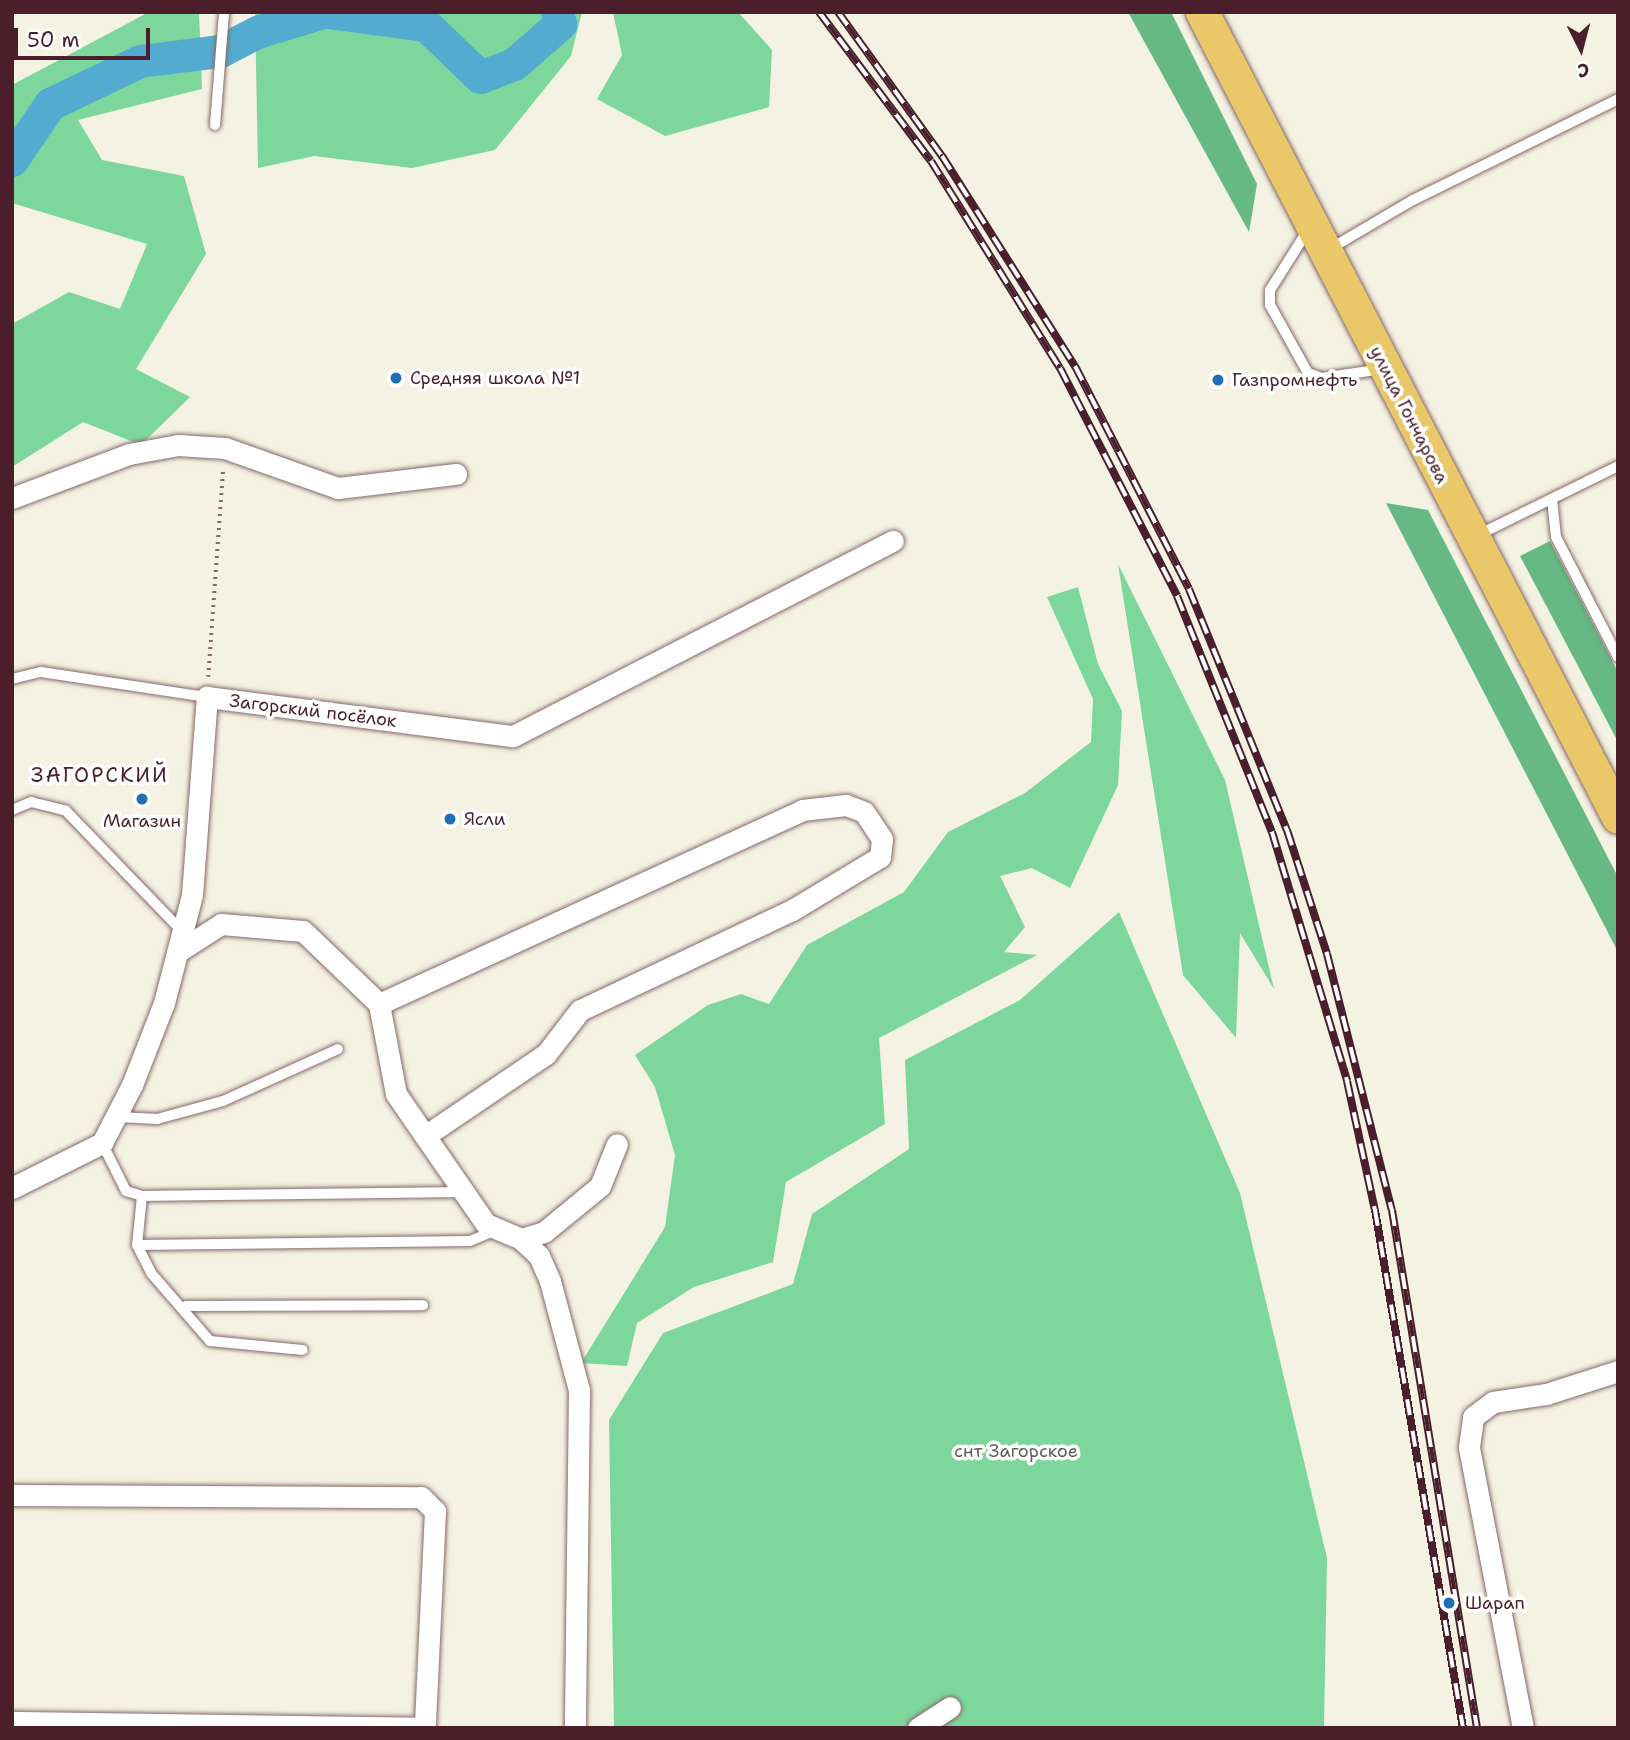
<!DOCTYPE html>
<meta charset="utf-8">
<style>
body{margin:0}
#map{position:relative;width:1630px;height:1740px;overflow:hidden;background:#f4f2e2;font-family:"Shantell Sans",sans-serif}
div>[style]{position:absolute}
.green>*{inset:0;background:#7dd79d}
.forest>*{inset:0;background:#66b884}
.river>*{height:33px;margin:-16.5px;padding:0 16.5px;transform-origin:16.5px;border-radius:16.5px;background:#54abd0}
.path>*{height:3.5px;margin-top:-1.75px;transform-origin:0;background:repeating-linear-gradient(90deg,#86696b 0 2px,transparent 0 7px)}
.roads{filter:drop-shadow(0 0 2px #86696b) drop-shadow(0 0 2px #86696b)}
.lane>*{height:10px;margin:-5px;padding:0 5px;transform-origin:5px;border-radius:5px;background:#fff}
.street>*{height:21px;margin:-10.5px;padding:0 10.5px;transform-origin:10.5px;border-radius:10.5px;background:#fff}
.primary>*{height:33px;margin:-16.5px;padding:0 16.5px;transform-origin:16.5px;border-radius:16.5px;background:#eac769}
.rail>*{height:8px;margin-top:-4px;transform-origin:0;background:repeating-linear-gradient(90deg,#fff 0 16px,#4a1f2b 0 32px);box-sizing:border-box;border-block:2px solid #4a1f2b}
.dots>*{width:19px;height:19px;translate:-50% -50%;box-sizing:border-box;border:4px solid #fff;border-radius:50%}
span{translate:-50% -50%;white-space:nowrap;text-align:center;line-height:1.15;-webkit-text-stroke:7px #fff;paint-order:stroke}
.poi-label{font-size:18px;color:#4a1f2b}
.left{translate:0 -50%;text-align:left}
.street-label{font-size:18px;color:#4a1f2b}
.park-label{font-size:18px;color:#5c5f53}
.quarter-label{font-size:21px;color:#4a1f2b;letter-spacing:2px}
.frame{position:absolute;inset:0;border:14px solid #4a1f2b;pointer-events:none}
.north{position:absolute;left:1546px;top:14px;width:70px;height:70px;-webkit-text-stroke:5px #fff;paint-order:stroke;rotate:174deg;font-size:19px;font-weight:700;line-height:28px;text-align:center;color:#4a1f2b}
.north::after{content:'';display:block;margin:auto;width:24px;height:32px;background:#4a1f2b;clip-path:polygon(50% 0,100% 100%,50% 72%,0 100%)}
.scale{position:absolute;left:14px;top:28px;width:136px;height:32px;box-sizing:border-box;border:4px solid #4a1f2b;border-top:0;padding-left:9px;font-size:21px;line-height:24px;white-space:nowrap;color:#4a1f2b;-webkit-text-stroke:5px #fff;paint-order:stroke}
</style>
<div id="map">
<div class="green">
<i style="clip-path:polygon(149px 12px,199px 12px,202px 89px,78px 120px,102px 160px,184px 176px,206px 254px,136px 369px,190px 397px,141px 445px,83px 422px,12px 467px,12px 324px,69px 292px,120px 309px,147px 244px,12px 203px,12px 85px)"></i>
<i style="clip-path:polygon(255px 12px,582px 12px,571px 56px,495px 150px,412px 168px,314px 156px,258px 168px)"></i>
<i style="clip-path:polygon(613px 12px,738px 12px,772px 50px,769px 107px,665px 136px,597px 99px,622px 55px)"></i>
<i style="clip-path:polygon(1118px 564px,1225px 780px,1274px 989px,1240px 933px,1236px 1038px,1183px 975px)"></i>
<i style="clip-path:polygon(1078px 587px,1098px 664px,1122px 711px,1118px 785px,1070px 888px,1032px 868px,1000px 876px,1025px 927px,1004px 952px,1037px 955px,879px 1038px,885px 1124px,786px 1182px,773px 1262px,694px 1287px,637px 1323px,627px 1366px,581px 1363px,665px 1227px,675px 1155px,655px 1087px,635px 1055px,708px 1005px,741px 994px,769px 1004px,807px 945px,904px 892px,948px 832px,1025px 793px,1091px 742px,1093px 699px,1047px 597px)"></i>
<i style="clip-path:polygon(1119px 912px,1240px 1193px,1327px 1558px,1324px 1728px,614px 1728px,609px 1420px,663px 1333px,793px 1284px,812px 1214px,909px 1149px,905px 1060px,1020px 1000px)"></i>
</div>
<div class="forest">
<i style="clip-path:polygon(1128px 12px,1171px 12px,1257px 184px,1249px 232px)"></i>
<i style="clip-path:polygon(1386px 503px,1428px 510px,1618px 877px,1618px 952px)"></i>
<i style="clip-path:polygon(1550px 541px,1618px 672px,1618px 742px,1520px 556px)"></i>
</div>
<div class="river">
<i style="left:328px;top:12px;width:99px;rotate:7.6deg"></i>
<i style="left:426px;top:25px;width:75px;rotate:43.9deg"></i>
<i style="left:480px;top:77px;width:36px;rotate:-21deg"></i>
<i style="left:514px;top:64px;width:61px;rotate:-41deg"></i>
<i style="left:560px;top:24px;width:12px;rotate:-104deg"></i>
<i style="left:12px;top:160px;width:68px;rotate:-55.8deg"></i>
<i style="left:50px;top:104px;width:100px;rotate:-25.5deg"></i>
<i style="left:140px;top:61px;width:81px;rotate:-7.1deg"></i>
<i style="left:220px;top:51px;width:42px;rotate:-27.2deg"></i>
<i style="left:257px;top:32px;width:69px;rotate:-16.9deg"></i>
</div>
<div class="path">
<i style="left:208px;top:677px;width:209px;rotate:-85.9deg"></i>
</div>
<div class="roads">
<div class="lane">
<i style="left:215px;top:125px;width:113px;rotate:-85.4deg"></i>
<i style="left:1308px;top:230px;width:71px;rotate:122.3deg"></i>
<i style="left:1270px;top:290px;width:15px;rotate:90deg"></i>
<i style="left:1270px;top:305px;width:78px;rotate:60.8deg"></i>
<i style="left:1308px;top:373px;width:15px;rotate:20deg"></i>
<i style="left:1322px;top:378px;width:61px;rotate:-8.5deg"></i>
<i style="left:1328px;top:250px;width:99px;rotate:-30.5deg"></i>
<i style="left:1413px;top:200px;width:229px;rotate:-26.2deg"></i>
<i style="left:1552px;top:499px;width:38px;rotate:84deg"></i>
<i style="left:1556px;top:537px;width:135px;rotate:62.7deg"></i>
<i style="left:1476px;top:536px;width:158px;rotate:-26.2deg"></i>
<i style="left:12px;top:679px;width:30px;rotate:-14deg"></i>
<i style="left:41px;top:672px;width:168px;rotate:8.6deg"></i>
<i style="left:12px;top:810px;width:21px;rotate:-23deg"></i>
<i style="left:31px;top:802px;width:36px;rotate:14deg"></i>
<i style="left:66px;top:811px;width:168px;rotate:46deg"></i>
<i style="left:118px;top:1117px;width:39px;rotate:3deg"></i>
<i style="left:157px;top:1119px;width:68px;rotate:-15.3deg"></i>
<i style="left:223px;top:1101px;width:126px;rotate:-24.3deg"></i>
<i style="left:102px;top:1143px;width:54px;rotate:63.4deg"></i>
<i style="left:126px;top:1191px;width:17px;rotate:17deg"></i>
<i style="left:142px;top:1196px;width:319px;rotate:-0.7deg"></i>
<i style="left:142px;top:1196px;width:49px;rotate:95.8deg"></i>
<i style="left:137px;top:1245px;width:31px;rotate:63deg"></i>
<i style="left:151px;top:1273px;width:90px;rotate:49.1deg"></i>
<i style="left:210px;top:1341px;width:93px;rotate:5.5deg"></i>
<i style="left:137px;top:1245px;width:333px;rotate:-0.7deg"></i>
<i style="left:470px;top:1241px;width:28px;rotate:-23deg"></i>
<i style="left:186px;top:1306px;width:237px;rotate:-0.2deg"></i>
</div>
<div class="street">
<i style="left:12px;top:498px;width:125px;rotate:-20.6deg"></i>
<i style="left:129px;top:454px;width:50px;rotate:-10.4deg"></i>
<i style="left:178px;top:445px;width:47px;rotate:3.7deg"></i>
<i style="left:225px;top:448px;width:120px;rotate:19.5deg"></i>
<i style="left:338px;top:488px;width:119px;rotate:-6.8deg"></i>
<i style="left:179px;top:951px;width:50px;rotate:-32.7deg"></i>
<i style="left:221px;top:924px;width:82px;rotate:4.9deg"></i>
<i style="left:303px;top:931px;width:105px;rotate:43.8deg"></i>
<i style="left:379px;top:1004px;width:465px;rotate:-24.6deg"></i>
<i style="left:802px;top:810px;width:44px;rotate:-6.5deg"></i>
<i style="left:846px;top:805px;width:19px;rotate:21deg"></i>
<i style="left:864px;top:812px;width:32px;rotate:56deg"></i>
<i style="left:882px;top:839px;width:18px;rotate:96deg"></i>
<i style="left:880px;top:857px;width:103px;rotate:148.9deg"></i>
<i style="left:792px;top:910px;width:234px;rotate:154.7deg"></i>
<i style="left:580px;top:1010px;width:56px;rotate:127.7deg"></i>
<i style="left:546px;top:1054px;width:146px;rotate:145.9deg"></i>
<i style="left:425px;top:1136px;width:51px;rotate:-124.6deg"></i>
<i style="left:396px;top:1094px;width:92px;rotate:-100.7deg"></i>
<i style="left:425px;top:1136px;width:107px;rotate:55.3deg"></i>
<i style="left:486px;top:1224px;width:38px;rotate:23deg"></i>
<i style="left:521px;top:1239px;width:24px;rotate:-17deg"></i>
<i style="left:544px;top:1232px;width:72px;rotate:-39.4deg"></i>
<i style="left:600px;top:1186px;width:45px;rotate:-68deg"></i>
<i style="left:12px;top:1188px;width:101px;rotate:-26.6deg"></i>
<i style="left:102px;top:1143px;width:65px;rotate:-62.7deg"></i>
<i style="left:132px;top:1085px;width:88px;rotate:-68.7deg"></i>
<i style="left:164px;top:1003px;width:112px;rotate:-75.5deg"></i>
<i style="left:192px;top:895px;width:199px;rotate:-85.7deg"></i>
<i style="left:207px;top:697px;width:308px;rotate:7.3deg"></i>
<i style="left:513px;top:736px;width:427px;rotate:-27.2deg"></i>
<i style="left:521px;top:1239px;width:25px;rotate:43deg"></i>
<i style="left:539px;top:1256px;width:27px;rotate:66deg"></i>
<i style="left:550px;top:1281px;width:113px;rotate:75.1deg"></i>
<i style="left:579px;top:1390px;width:338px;rotate:90.7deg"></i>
<i style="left:12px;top:1495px;width:409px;rotate:0.3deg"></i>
<i style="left:421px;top:1497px;width:20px;rotate:45deg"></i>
<i style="left:435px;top:1511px;width:216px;rotate:92.7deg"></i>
<i style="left:12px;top:1722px;width:413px;rotate:0.8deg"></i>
<i style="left:918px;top:1728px;width:38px;rotate:-33deg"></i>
<i style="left:1523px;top:1728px;width:286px;rotate:-100.9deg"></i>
<i style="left:1469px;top:1447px;width:30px;rotate:-82deg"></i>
<i style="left:1473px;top:1417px;width:25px;rotate:-37deg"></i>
<i style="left:1493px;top:1402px;width:54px;rotate:-8.6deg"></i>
<i style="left:1546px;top:1394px;width:76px;rotate:-17.7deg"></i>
</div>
<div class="primary">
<i style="left:1202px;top:12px;width:906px;rotate:62.67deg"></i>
</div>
</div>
<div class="rail">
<i style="left:819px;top:12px;width:186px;rotate:53.1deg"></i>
<i style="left:931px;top:161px;width:244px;rotate:58.1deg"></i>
<i style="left:1060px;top:368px;width:256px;rotate:62.8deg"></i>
<i style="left:1177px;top:596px;width:254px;rotate:68.1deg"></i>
<i style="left:1272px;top:832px;width:260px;rotate:73.2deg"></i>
<i style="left:1347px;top:1081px;width:132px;rotate:77.8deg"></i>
<i style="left:1375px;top:1210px;width:525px;rotate:80.36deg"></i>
<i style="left:838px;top:12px;width:178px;rotate:54.2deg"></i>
<i style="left:942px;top:156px;width:249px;rotate:57.7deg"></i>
<i style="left:1075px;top:366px;width:250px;rotate:62.9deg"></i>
<i style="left:1189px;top:589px;width:260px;rotate:67.9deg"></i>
<i style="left:1287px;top:830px;width:130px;rotate:72.1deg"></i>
<i style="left:1327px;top:954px;width:264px;rotate:75.8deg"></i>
<i style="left:1392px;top:1210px;width:525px;rotate:80.68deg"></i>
</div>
<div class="dots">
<i style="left:396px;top:378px;background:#1f6fb2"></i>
<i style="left:1218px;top:380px;background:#1f6fb2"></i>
<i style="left:142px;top:799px;background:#1f6fb2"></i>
<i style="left:450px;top:819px;background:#1f6fb2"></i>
<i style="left:1449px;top:1603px;background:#1f6fb2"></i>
</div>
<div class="poi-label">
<span class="left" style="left:410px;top:378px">Средняя школа №1</span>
<span class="left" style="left:1232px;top:380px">Газпромнефть</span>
<span class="left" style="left:464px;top:819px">Ясли</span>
<span style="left:142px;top:821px">Магазин</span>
<span class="left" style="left:1465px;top:1603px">Шарап</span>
</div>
<div class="street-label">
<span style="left:1409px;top:415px;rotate:63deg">улица Гончарова</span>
<span style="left:313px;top:711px;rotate:7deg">Загорский посёлок</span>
</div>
<div class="park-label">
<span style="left:1016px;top:1451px">снт Загорское</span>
</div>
<div class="quarter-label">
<span style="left:100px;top:775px">ЗАГОРСКИЙ</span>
</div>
<div class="frame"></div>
<div class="north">С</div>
<div class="scale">50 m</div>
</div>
